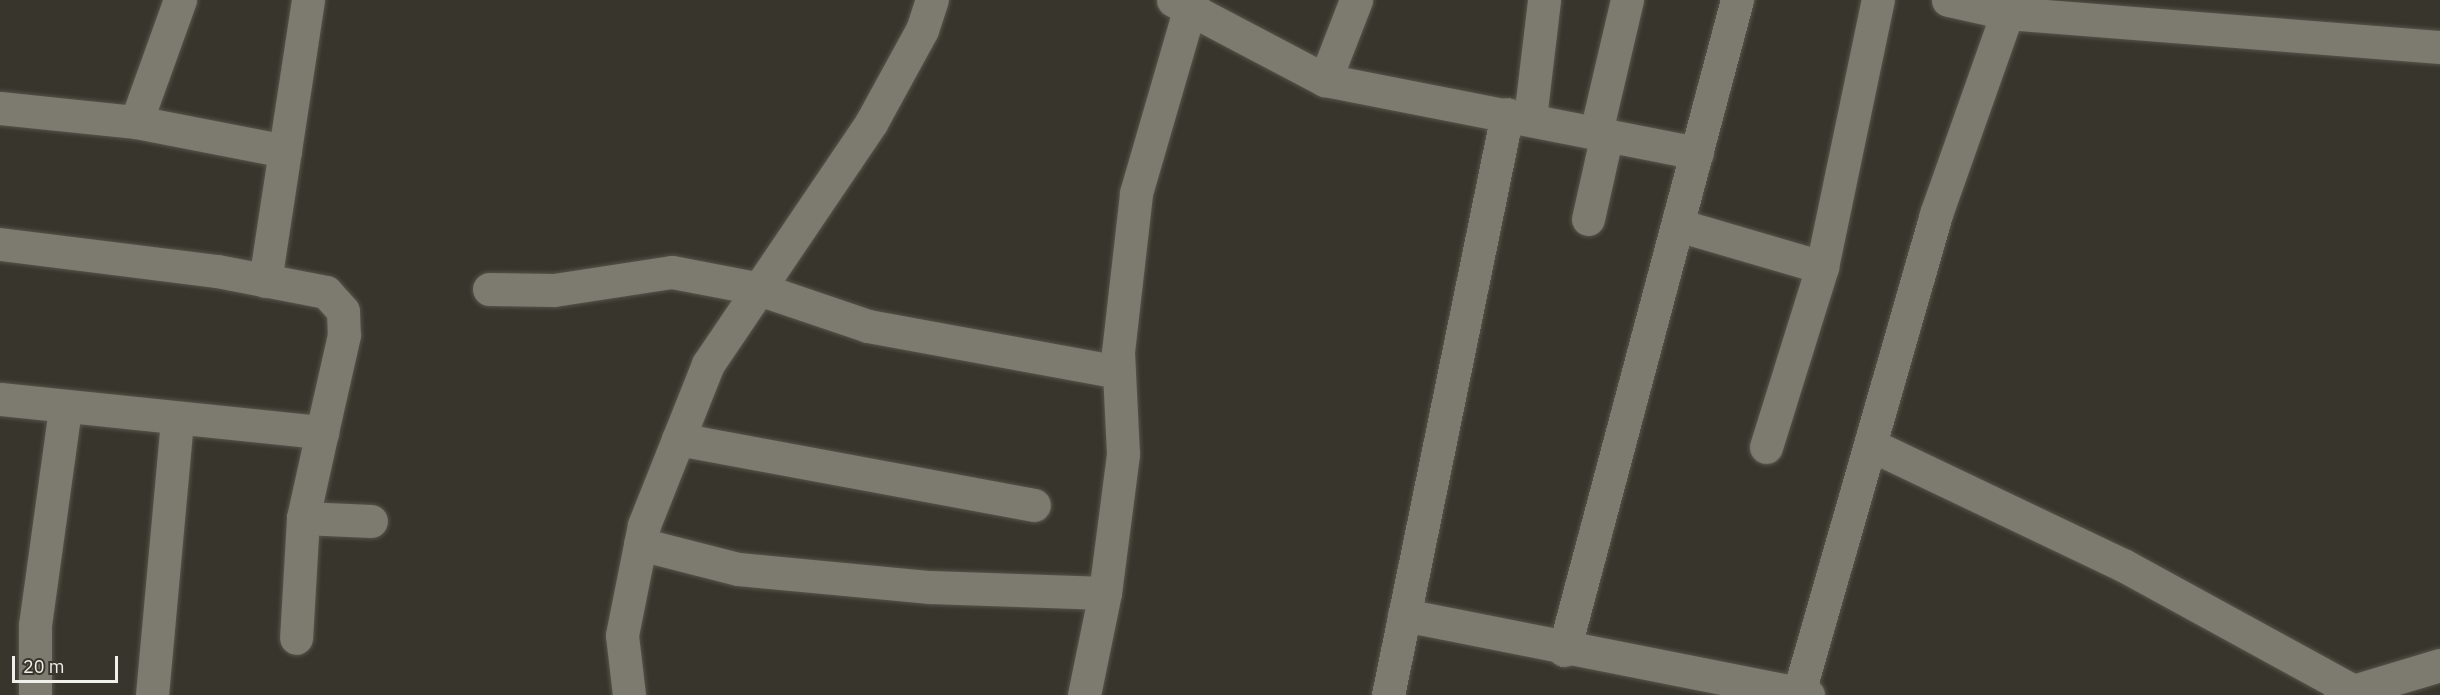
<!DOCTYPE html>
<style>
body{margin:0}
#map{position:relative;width:2440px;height:695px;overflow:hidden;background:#38352c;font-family:"IBM Plex Sans",sans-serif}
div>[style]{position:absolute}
.roads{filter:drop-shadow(0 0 2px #56544b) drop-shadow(0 0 2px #56544b)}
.street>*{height:33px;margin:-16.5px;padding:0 16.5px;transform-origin:16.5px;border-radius:16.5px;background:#7d7a6f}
span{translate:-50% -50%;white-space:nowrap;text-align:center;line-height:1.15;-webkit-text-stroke:4.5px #38352c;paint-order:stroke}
.scale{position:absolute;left:12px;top:656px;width:106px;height:27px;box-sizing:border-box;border:3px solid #f1efe9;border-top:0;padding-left:8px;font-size:18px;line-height:21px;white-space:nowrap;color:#f1efe9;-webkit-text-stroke:4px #38352c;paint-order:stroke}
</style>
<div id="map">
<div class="roads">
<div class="street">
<i style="left:1173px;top:0;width:172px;rotate:27.8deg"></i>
<i style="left:1325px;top:80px;width:379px;rotate:11.1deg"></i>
<i style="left:1948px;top:0;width:60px;rotate:12.4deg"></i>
<i style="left:2007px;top:13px;width:434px;rotate:4.5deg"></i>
<i style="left:1325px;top:80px;width:86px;rotate:-68.8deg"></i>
<i style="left:0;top:108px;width:137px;rotate:5.9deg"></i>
<i style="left:136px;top:122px;width:152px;rotate:11deg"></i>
<i style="left:1530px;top:118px;width:119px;rotate:-83.2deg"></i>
<i style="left:136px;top:122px;width:130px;rotate:-70.2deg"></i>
<i style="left:1596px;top:132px;width:136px;rotate:-76.8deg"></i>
<i style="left:1588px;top:219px;width:87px;rotate:-77.4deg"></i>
<i style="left:1678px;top:225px;width:150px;rotate:16.3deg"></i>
<i style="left:0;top:244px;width:219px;rotate:7.1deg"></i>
<i style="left:217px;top:271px;width:111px;rotate:10.9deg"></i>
<i style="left:326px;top:292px;width:25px;rotate:48deg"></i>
<i style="left:343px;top:311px;width:24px;rotate:88deg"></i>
<i style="left:344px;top:335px;width:99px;rotate:102.8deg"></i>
<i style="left:265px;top:281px;width:284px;rotate:-81.3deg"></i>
<i style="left:489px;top:289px;width:65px;rotate:0.9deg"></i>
<i style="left:554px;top:290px;width:119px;rotate:-8.7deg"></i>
<i style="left:672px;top:272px;width:86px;rotate:10.8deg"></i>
<i style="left:756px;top:288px;width:118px;rotate:18.7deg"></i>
<i style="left:868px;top:326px;width:255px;rotate:10.4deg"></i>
<i style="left:0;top:399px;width:324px;rotate:5.9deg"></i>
<i style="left:322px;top:432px;width:88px;rotate:102.5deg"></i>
<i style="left:303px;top:518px;width:120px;rotate:93.3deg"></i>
<i style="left:678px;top:439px;width:362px;rotate:10.5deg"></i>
<i style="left:1871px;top:445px;width:279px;rotate:25.5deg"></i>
<i style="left:2123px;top:565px;width:262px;rotate:28.7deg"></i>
<i style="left:1766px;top:447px;width:189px;rotate:-72.7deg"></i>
<i style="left:1822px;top:267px;width:273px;rotate:-78.2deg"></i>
<i style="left:303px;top:518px;width:68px;rotate:2.5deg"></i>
<i style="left:640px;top:544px;width:101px;rotate:14.3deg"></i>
<i style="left:738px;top:569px;width:193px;rotate:5.4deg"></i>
<i style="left:930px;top:587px;width:175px;rotate:2deg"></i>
<i style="left:1404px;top:615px;width:412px;rotate:11.2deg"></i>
<i style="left:1564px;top:650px;width:673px;rotate:-75.1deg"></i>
<i style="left:1799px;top:692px;width:497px;rotate:-74deg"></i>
<i style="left:1936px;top:214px;width:213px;rotate:-70.5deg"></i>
<i style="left:35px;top:695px;width:70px;rotate:-90deg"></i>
<i style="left:35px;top:625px;width:217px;rotate:-82.1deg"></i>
<i style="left:152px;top:695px;width:275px;rotate:-84.8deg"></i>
<i style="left:629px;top:695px;width:60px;rotate:-96.7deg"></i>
<i style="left:622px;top:635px;width:112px;rotate:-78.7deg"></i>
<i style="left:644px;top:525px;width:173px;rotate:-68.3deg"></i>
<i style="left:708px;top:364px;width:291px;rotate:-55.9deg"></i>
<i style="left:871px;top:123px;width:106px;rotate:-61.3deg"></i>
<i style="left:922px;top:30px;width:32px;rotate:-72deg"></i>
<i style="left:1084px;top:695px;width:104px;rotate:-78.4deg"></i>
<i style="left:1105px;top:593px;width:140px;rotate:-82.6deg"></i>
<i style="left:1123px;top:454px;width:102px;rotate:-92.8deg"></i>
<i style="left:1118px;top:352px;width:160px;rotate:-83.5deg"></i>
<i style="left:1136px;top:193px;width:201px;rotate:-73.8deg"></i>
<i style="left:1388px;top:695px;width:593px;rotate:-78.42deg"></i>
<i style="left:2340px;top:695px;width:104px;rotate:-16.7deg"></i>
</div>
</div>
<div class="scale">20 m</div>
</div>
